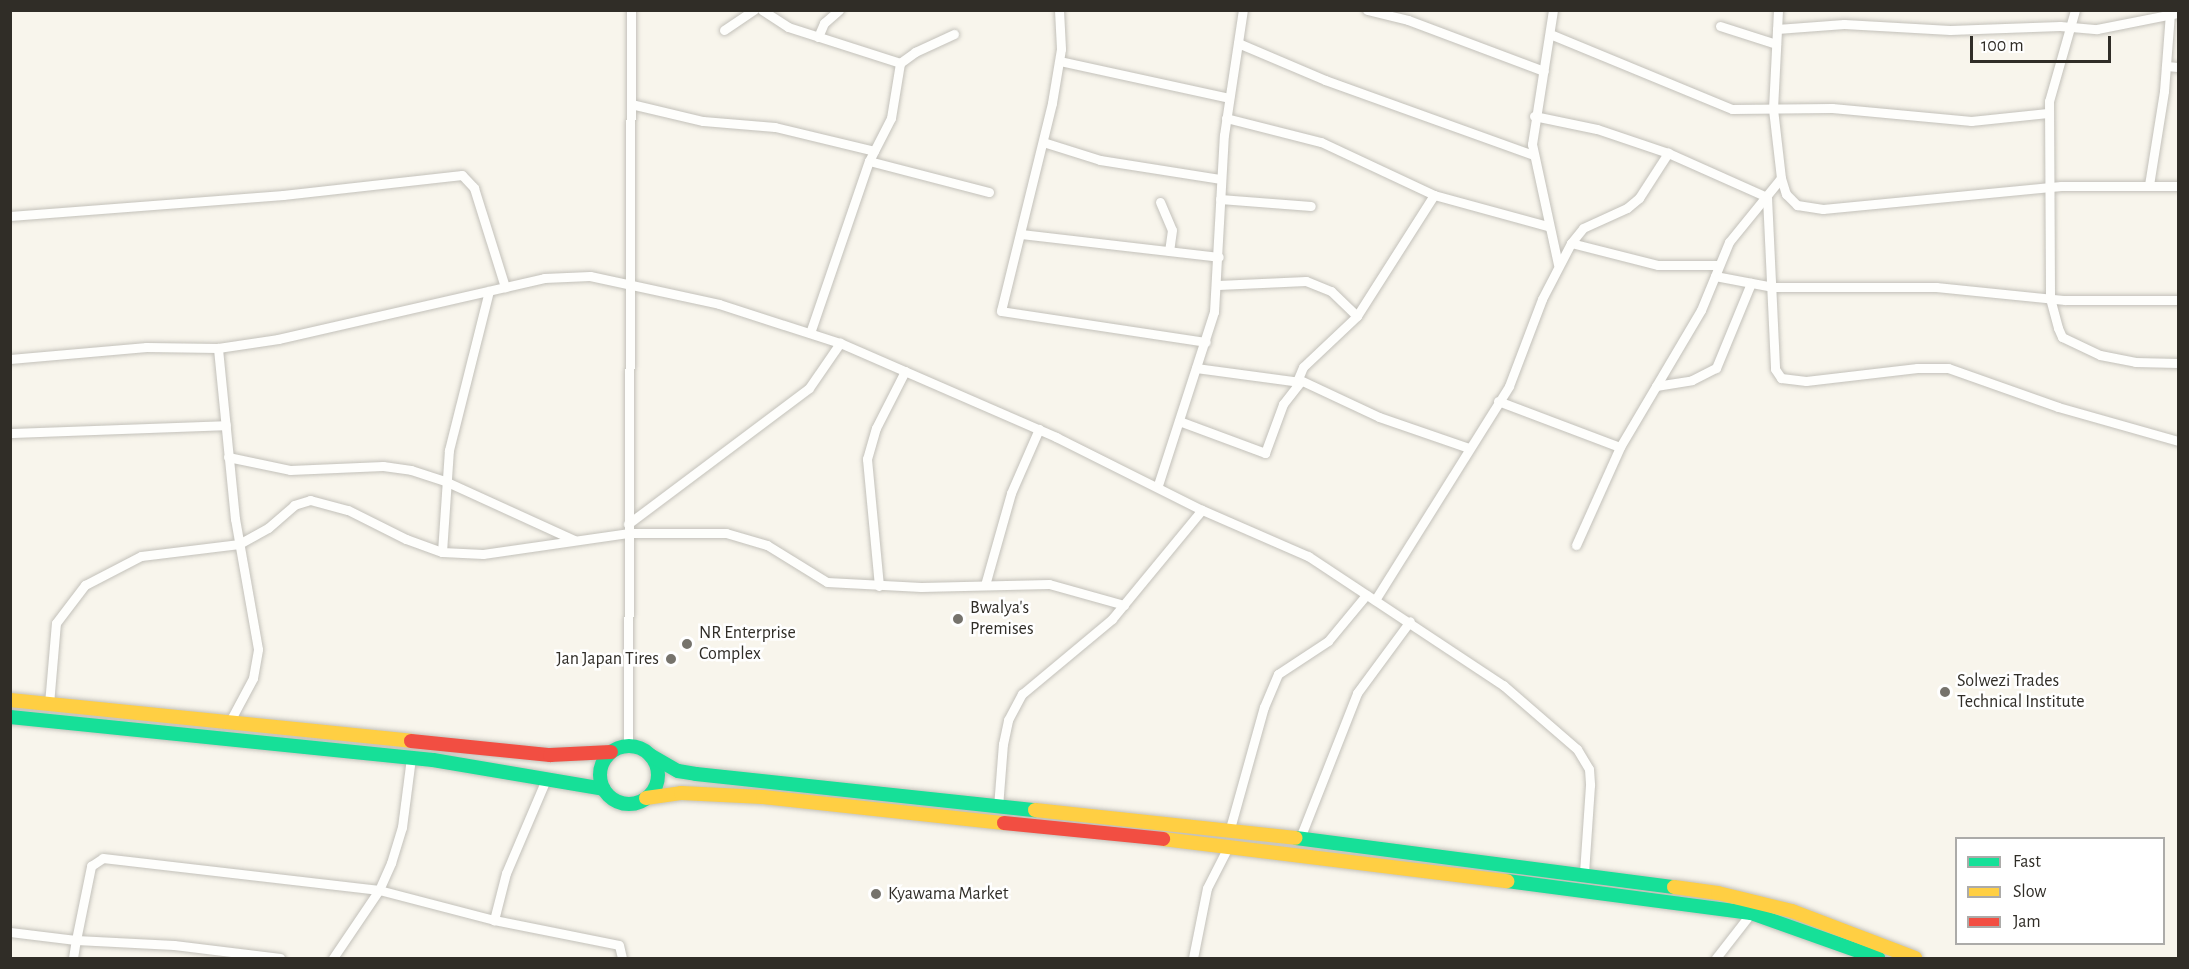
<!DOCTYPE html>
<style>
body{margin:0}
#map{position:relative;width:2189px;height:969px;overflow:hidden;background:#f8f5ec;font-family:"Alegreya Sans",sans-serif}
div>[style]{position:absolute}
.roads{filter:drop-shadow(0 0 2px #c3c1ba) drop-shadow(0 0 2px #c3c1ba)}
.street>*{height:9px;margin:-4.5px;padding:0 4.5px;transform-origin:4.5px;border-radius:4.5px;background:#fefefc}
.fast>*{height:14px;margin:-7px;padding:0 7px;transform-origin:7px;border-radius:7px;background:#16e098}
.fast>.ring{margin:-7px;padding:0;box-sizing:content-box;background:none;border:14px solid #16e098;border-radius:50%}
.slow>*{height:14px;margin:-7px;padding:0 7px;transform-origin:7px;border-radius:7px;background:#ffcf43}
.jam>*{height:14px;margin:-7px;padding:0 7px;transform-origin:7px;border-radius:7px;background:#f24e42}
.dots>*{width:16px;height:16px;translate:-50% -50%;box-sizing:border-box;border:3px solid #fff;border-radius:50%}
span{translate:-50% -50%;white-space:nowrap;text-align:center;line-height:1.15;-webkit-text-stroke:5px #fff;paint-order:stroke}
.poi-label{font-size:18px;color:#302d27}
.left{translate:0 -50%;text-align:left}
.right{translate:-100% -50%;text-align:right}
.frame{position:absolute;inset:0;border:12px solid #302d27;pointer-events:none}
.legend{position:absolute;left:1955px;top:837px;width:210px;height:108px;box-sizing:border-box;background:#fff;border:2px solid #acaba9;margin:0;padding:8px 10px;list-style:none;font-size:18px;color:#302d27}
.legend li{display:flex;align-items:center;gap:12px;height:30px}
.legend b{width:30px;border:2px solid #acaba9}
.scale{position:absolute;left:1970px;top:36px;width:141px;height:27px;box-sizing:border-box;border:3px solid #302d27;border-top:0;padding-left:8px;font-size:18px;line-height:21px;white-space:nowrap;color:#302d27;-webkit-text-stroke:4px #fff;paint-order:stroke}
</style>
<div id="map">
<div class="roads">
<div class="street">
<i style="left:762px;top:10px;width:31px;rotate:33deg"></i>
<i style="left:788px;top:27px;width:118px;rotate:17.8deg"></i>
<i style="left:1059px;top:10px;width:39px;rotate:87deg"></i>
<i style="left:1061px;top:49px;width:55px;rotate:99.5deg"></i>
<i style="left:1052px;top:103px;width:214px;rotate:103.8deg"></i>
<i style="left:1001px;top:311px;width:207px;rotate:8.6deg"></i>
<i style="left:1367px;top:10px;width:42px;rotate:13.7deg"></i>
<i style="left:1408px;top:20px;width:145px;rotate:20.6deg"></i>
<i style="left:1553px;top:10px;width:136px;rotate:98.9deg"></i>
<i style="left:1532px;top:144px;width:123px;rotate:77.8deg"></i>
<i style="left:2075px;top:10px;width:95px;rotate:105.9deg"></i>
<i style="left:2049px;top:101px;width:197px;rotate:89.7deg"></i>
<i style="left:2050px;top:298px;width:31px;rotate:75deg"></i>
<i style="left:2058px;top:328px;width:10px;rotate:66deg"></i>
<i style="left:2062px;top:337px;width:42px;rotate:25.3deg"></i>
<i style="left:2100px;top:355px;width:36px;rotate:11deg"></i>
<i style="left:2135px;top:362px;width:43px;rotate:1.3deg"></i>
<i style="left:1720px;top:26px;width:59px;rotate:17.8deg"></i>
<i style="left:1777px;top:29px;width:67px;rotate:-4.3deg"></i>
<i style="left:1844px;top:24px;width:106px;rotate:3.2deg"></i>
<i style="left:1950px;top:30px;width:110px;rotate:-2.1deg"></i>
<i style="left:2060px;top:26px;width:37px;rotate:5deg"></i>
<i style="left:2097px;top:29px;width:83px;rotate:-11.2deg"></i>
<i style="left:724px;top:30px;width:36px;rotate:-34deg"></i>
<i style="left:1550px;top:34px;width:197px;rotate:22.4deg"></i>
<i style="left:1732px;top:109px;width:100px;rotate:-0.6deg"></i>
<i style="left:1832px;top:108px;width:140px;rotate:5.3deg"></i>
<i style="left:1971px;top:121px;width:77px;rotate:-5.9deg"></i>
<i style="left:818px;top:37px;width:15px;rotate:-67deg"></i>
<i style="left:824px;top:23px;width:20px;rotate:-41deg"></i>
<i style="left:1238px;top:43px;width:95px;rotate:23deg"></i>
<i style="left:1325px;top:80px;width:221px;rotate:19.8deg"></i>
<i style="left:1060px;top:61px;width:173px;rotate:12.3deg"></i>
<i style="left:2166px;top:66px;width:12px;rotate:5deg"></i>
<i style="left:631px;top:104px;width:74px;rotate:13.3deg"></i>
<i style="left:703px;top:121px;width:72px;rotate:4.8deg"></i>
<i style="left:775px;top:127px;width:102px;rotate:13.6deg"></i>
<i style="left:1534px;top:116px;width:64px;rotate:11.7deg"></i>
<i style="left:1597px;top:129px;width:75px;rotate:18.7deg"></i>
<i style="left:1668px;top:153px;width:108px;rotate:24deg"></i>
<i style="left:1767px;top:197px;width:172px;rotate:87.3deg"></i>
<i style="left:1775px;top:369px;width:11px;rotate:56deg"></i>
<i style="left:1781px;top:378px;width:25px;rotate:7deg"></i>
<i style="left:1806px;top:381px;width:112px;rotate:-6.7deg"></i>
<i style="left:1917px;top:368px;width:31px"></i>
<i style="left:1948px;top:368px;width:117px;rotate:19.5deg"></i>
<i style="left:2058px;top:407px;width:125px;rotate:15.8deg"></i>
<i style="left:1226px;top:118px;width:98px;rotate:14.2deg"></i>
<i style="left:1321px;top:142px;width:125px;rotate:25.1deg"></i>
<i style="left:1434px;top:195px;width:117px;rotate:15.3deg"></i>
<i style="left:1043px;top:142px;width:60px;rotate:17.5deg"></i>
<i style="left:1100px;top:160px;width:121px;rotate:9deg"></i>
<i style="left:869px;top:161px;width:124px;rotate:14.5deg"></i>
<i style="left:1781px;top:178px;width:17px;rotate:73deg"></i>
<i style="left:1786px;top:194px;width:16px;rotate:45deg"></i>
<i style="left:1797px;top:205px;width:26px;rotate:9deg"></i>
<i style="left:1823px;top:209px;width:239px;rotate:-5.5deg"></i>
<i style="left:2061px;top:186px;width:117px"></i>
<i style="left:2149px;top:185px;width:95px;rotate:-80.9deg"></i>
<i style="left:2164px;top:91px;width:78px;rotate:-85.6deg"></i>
<i style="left:1434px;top:195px;width:143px;rotate:122.5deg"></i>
<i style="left:1357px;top:316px;width:74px;rotate:136.6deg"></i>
<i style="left:1303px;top:367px;width:13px;rotate:113deg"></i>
<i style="left:1298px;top:379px;width:89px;rotate:25.1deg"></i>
<i style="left:1379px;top:417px;width:95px;rotate:19deg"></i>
<i style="left:1220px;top:199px;width:91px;rotate:4.4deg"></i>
<i style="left:1160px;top:202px;width:30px;rotate:67deg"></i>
<i style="left:1172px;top:230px;width:21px;rotate:98deg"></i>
<i style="left:10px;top:216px;width:274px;rotate:-4.4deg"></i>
<i style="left:283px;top:195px;width:180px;rotate:-6.4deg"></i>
<i style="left:462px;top:175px;width:18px;rotate:47deg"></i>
<i style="left:474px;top:188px;width:104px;rotate:72.6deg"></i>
<i style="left:1021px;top:234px;width:199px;rotate:6.6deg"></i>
<i style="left:1571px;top:243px;width:90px;rotate:14.2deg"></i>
<i style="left:1658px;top:265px;width:61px"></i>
<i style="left:1715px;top:276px;width:59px;rotate:10.7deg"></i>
<i style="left:1773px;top:287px;width:163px"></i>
<i style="left:1936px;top:287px;width:130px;rotate:5.8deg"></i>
<i style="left:2065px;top:300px;width:113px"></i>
<i style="left:1218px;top:285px;width:88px;rotate:-2.6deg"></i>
<i style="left:1306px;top:281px;width:27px;rotate:22deg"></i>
<i style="left:1331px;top:291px;width:36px;rotate:44deg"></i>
<i style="left:810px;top:333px;width:182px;rotate:-71.1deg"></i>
<i style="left:869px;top:161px;width:48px;rotate:-62.9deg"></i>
<i style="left:891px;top:118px;width:56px;rotate:-80.7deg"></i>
<i style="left:900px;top:63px;width:19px;rotate:-36deg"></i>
<i style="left:915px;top:52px;width:43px;rotate:-24.8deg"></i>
<i style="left:10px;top:359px;width:137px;rotate:-5deg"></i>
<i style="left:146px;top:347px;width:72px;rotate:0.8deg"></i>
<i style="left:1196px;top:368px;width:105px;rotate:7.7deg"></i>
<i style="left:1656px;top:386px;width:36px;rotate:-9deg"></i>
<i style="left:1692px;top:380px;width:27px;rotate:-27deg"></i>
<i style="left:1716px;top:368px;width:92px;rotate:-67.6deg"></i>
<i style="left:1498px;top:401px;width:130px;rotate:20.7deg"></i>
<i style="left:1179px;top:421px;width:92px;rotate:20.4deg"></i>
<i style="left:1265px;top:453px;width:52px;rotate:-69.8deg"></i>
<i style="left:1283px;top:404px;width:28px;rotate:-52deg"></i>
<i style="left:10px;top:433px;width:216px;rotate:-2.1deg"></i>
<i style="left:228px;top:457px;width:63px;rotate:11.8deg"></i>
<i style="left:290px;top:470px;width:93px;rotate:-2.5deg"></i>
<i style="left:383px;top:466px;width:28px;rotate:8deg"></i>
<i style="left:411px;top:470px;width:38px;rotate:18deg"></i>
<i style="left:447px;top:482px;width:140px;rotate:24.5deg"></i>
<i style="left:1158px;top:485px;width:182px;rotate:-72.1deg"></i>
<i style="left:1214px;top:312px;width:177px;rotate:-86.8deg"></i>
<i style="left:1224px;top:135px;width:126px;rotate:-81.4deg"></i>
<i style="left:628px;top:524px;width:226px;rotate:-36.9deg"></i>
<i style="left:809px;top:388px;width:55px;rotate:-55.4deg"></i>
<i style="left:1576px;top:545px;width:107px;rotate:-65.8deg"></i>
<i style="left:1620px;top:447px;width:159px;rotate:-59.4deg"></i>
<i style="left:1701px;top:310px;width:74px;rotate:-67.6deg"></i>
<i style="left:1729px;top:242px;width:82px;rotate:-50.9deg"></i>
<i style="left:1781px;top:178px;width:69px;rotate:-96.6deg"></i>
<i style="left:1773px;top:109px;width:99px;rotate:-87.1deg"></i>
<i style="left:442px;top:552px;width:102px;rotate:-86.1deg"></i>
<i style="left:449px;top:450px;width:164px;rotate:-75.9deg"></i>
<i style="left:985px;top:585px;width:96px;rotate:-74.2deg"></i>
<i style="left:1011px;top:493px;width:70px;rotate:-66.4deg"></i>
<i style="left:879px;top:586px;width:128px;rotate:-95.4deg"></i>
<i style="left:867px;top:459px;width:32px;rotate:-74deg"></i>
<i style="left:876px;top:428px;width:64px;rotate:-63deg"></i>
<i style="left:1375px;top:600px;width:252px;rotate:-57.9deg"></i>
<i style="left:1509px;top:386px;width:93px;rotate:-69.2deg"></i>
<i style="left:1542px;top:299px;width:63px;rotate:-62.6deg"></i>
<i style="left:1571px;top:243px;width:19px;rotate:-51deg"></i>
<i style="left:1583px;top:228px;width:48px;rotate:-24.4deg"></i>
<i style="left:1627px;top:208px;width:16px;rotate:-40deg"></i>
<i style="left:1639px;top:198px;width:54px;rotate:-57.2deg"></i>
<i style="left:49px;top:704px;width:81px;rotate:-85.1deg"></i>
<i style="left:56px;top:623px;width:48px;rotate:-52.7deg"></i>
<i style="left:85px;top:585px;width:63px;rotate:-27.4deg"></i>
<i style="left:141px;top:556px;width:99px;rotate:-7deg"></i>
<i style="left:239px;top:544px;width:33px;rotate:-29deg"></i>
<i style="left:268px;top:528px;width:35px;rotate:-41deg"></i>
<i style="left:294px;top:505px;width:17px;rotate:-17deg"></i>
<i style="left:310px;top:500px;width:39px;rotate:15deg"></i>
<i style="left:348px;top:510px;width:65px;rotate:26.6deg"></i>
<i style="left:406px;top:539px;width:38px;rotate:20deg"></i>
<i style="left:442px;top:552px;width:41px;rotate:2.8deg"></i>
<i style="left:483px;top:554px;width:148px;rotate:-8.2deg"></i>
<i style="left:629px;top:533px;width:97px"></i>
<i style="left:726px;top:533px;width:43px;rotate:16.3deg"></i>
<i style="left:767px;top:545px;width:70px;rotate:31.7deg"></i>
<i style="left:827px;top:582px;width:94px;rotate:3deg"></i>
<i style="left:921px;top:587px;width:128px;rotate:-1.3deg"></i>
<i style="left:1049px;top:584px;width:78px;rotate:15.6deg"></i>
<i style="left:229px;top:723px;width:51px;rotate:-61.9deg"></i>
<i style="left:253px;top:678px;width:29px;rotate:-80deg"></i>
<i style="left:258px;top:649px;width:132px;rotate:-100deg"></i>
<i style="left:235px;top:519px;width:172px;rotate:-95.7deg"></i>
<i style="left:218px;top:348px;width:61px;rotate:-8.5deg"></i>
<i style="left:278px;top:339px;width:273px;rotate:-12.9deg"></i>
<i style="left:544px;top:278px;width:46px;rotate:-2.5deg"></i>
<i style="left:590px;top:276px;width:132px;rotate:12.2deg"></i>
<i style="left:719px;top:304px;width:127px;rotate:17.9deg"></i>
<i style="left:840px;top:343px;width:236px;rotate:23.5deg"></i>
<i style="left:1056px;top:437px;width:163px;rotate:26.6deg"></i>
<i style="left:1202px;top:510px;width:116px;rotate:23.5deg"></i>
<i style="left:1308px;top:556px;width:234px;rotate:33.5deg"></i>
<i style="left:1503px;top:685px;width:98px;rotate:40.9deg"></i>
<i style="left:1577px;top:749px;width:23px;rotate:59deg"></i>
<i style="left:1589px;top:769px;width:16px;rotate:86deg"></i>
<i style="left:1590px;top:785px;width:89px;rotate:93.9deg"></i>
<i style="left:628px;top:746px;width:736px;rotate:-89.77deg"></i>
<i style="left:547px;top:777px;width:104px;rotate:113.1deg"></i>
<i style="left:506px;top:873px;width:49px;rotate:104.3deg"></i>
<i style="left:494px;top:920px;width:127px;rotate:11.3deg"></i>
<i style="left:619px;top:945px;width:13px;rotate:77deg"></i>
<i style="left:998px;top:807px;width:63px;rotate:-85.5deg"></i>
<i style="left:1003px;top:744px;width:25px;rotate:-78deg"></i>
<i style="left:1008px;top:720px;width:30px;rotate:-62deg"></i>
<i style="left:1022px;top:694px;width:117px;rotate:-39.8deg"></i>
<i style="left:1112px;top:619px;width:141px;rotate:-50.5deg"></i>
<i style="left:1229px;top:832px;width:130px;rotate:-74.4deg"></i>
<i style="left:1264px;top:707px;width:36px;rotate:-67deg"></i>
<i style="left:1278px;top:674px;width:60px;rotate:-33.4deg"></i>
<i style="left:1328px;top:641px;width:60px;rotate:-50.4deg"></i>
<i style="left:1300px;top:838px;width:156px;rotate:-68.5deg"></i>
<i style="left:1357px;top:693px;width:89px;rotate:-53.6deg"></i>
<i style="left:10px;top:932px;width:66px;rotate:6.9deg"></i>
<i style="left:76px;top:940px;width:76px;rotate:-78.5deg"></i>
<i style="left:91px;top:866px;width:14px;rotate:-34deg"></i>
<i style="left:103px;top:858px;width:278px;rotate:6.6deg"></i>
<i style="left:379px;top:890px;width:119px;rotate:14.6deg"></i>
<i style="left:73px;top:958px;width:18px;rotate:-81deg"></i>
<i style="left:76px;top:940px;width:98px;rotate:2.9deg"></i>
<i style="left:174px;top:945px;width:107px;rotate:7deg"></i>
<i style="left:333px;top:958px;width:82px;rotate:-55.9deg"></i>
<i style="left:379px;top:890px;width:30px;rotate:-66deg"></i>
<i style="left:391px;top:863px;width:38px;rotate:-73deg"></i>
<i style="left:402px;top:827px;width:70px;rotate:-82.6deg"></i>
<i style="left:1193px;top:958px;width:71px;rotate:-78.7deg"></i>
<i style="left:1207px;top:888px;width:44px;rotate:-62.9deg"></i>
<i style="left:1716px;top:958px;width:57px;rotate:-52.1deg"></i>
</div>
<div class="fast">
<i style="left:10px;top:717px;width:425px;rotate:5.8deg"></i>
<i style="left:433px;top:760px;width:173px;rotate:9.6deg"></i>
<i class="ring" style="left:600px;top:746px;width:44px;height:44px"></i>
<i style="left:650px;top:755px;width:32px;rotate:30deg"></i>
<i style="left:678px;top:771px;width:18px;rotate:9deg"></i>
<i style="left:696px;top:774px;width:341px;rotate:6.1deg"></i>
<i style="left:1296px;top:838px;width:381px;rotate:7.4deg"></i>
<i style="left:1507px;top:881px;width:246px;rotate:7.5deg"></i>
<i style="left:1751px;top:913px;width:135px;rotate:19.5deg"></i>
</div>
<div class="slow">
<i style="left:10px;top:700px;width:403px;rotate:5.8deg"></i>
<i style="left:646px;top:798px;width:35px;rotate:-8deg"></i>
<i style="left:681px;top:793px;width:82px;rotate:2.8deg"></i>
<i style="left:763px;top:797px;width:242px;rotate:6.2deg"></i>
<i style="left:1035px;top:810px;width:262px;rotate:6.1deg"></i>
<i style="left:1163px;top:839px;width:347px;rotate:7deg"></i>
<i style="left:1674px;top:887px;width:44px;rotate:7.8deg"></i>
<i style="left:1718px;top:893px;width:76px;rotate:13.7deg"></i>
<i style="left:1792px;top:911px;width:132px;rotate:20.9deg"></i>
</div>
<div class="jam">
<i style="left:411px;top:741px;width:140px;rotate:5.8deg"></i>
<i style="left:550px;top:755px;width:61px;rotate:-2.8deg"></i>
<i style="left:1004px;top:823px;width:160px;rotate:5.7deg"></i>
</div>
</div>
<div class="dots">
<i style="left:958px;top:619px;background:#76736c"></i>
<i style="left:687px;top:644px;background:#76736c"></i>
<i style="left:671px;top:659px;background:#76736c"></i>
<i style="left:1945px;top:692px;background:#76736c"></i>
<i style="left:876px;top:894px;background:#76736c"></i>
</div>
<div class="poi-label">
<span class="left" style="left:970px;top:619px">Bwalya's<br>Premises</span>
<span class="left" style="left:699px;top:644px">NR Enterprise<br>Complex</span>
<span class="right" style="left:659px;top:659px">Jan Japan Tires</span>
<span class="left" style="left:1957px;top:692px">Solwezi Trades<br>Technical Institute</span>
<span class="left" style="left:888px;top:894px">Kyawama Market</span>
</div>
<div class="frame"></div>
<ul class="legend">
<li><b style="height:8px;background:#16e098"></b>Fast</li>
<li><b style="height:8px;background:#ffcf43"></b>Slow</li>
<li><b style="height:8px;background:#f24e42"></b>Jam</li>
</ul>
<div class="scale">100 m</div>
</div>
